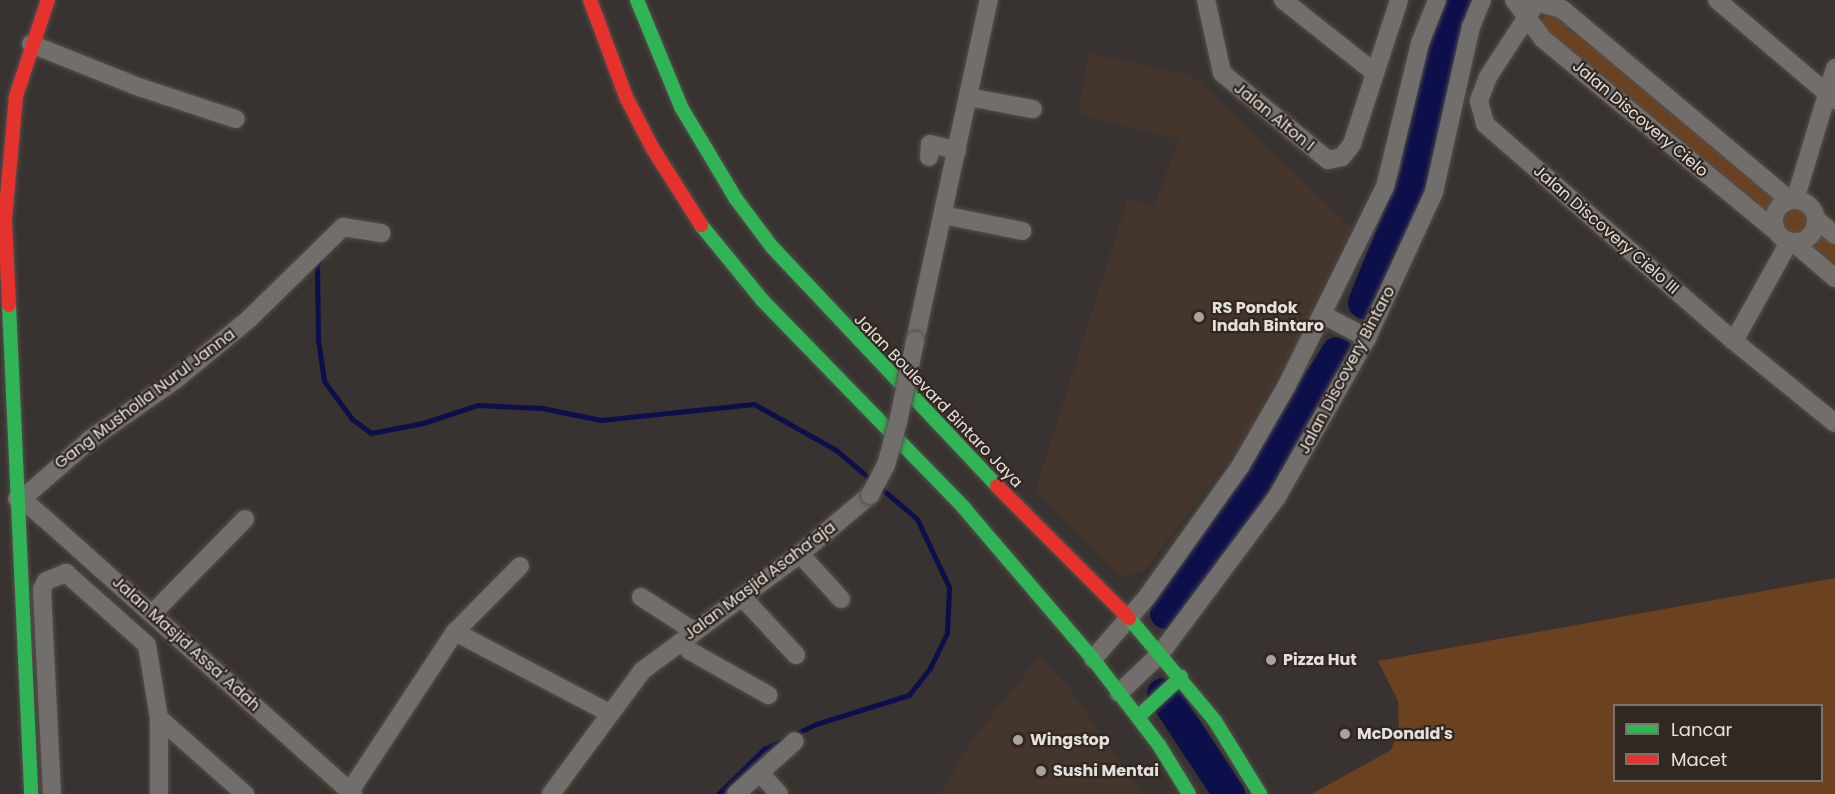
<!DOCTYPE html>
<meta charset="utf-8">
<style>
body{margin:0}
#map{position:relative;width:1835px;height:794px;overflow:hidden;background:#383330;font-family:Poppins,sans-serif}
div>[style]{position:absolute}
.built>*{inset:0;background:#44362d}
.green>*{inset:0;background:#6c4120}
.round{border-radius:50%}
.stream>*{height:5px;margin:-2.5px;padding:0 2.5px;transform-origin:2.5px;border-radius:2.5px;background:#0c0f4a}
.river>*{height:32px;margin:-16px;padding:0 16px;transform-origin:16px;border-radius:16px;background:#0c0f4a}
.roads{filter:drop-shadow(0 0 2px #534f4c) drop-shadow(0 0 2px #534f4c)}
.street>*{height:18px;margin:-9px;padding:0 9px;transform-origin:9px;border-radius:9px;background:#726e6b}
.street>.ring{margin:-9px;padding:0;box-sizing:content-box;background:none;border:18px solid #726e6b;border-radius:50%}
.fast>*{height:14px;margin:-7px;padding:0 7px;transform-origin:7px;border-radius:7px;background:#30b455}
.jam>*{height:14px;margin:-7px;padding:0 7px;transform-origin:7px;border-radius:7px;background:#e5322d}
.bridges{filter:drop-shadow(0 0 2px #534f4c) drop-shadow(0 0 2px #534f4c)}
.street-bridge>*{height:18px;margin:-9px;padding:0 9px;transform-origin:9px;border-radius:9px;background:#726e6b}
.dots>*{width:16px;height:16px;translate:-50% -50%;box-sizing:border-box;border:3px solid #322822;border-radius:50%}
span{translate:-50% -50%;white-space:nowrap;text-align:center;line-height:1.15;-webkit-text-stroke:4.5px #322822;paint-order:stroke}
.street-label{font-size:16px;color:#e6e0dc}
.poi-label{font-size:16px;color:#e6e0dc;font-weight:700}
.left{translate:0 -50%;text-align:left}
.legend{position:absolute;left:1613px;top:704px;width:210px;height:78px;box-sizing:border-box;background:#322822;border:2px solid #7a726c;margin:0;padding:8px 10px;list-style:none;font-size:18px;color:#e6e0dc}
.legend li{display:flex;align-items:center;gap:12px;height:30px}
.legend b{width:30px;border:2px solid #7a726c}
</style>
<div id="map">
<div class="built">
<i style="clip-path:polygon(1089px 53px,1191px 75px,1351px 227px,1300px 336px,1238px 448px,1144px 571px,1131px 575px,1118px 575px,1036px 489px,1128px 198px,1154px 207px,1179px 139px,1078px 114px)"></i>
<i style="clip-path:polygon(1039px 657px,1069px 688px,1142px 794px,940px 794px,971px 742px)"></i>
</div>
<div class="green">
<i style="clip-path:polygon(1548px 7px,1784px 200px,1773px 209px,1771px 218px,1539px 26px)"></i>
<i class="round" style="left:1783px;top:210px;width:26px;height:26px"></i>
<i style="clip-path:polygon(1818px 230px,1835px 235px,1835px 273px,1807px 245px,1812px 243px)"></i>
<i style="clip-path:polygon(evenodd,1835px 578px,1835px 794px,1312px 794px,1391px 750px,1399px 731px,1398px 701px,1378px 661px,1835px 578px,1614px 706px,1822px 706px,1822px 780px,1614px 780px,1614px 706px)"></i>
</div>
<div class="stream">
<i style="left:321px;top:258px;width:9px;rotate:117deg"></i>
<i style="left:317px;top:266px;width:73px;rotate:89.2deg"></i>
<i style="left:318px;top:339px;width:42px;rotate:81.9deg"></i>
<i style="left:324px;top:381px;width:47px;rotate:53.6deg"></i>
<i style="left:352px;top:419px;width:24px;rotate:36deg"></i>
<i style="left:371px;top:433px;width:53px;rotate:-10.9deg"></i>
<i style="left:423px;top:423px;width:58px;rotate:-18.1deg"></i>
<i style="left:478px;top:405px;width:64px;rotate:2.7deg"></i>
<i style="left:542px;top:408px;width:60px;rotate:11.5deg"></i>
<i style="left:601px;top:420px;width:154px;rotate:-6deg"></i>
<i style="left:754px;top:404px;width:94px;rotate:29.3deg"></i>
<i style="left:836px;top:450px;width:106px;rotate:40.4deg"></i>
<i style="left:917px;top:519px;width:75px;rotate:64.8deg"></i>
<i style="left:949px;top:587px;width:46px;rotate:92.5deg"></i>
<i style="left:947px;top:633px;width:39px;rotate:116deg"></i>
<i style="left:930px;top:668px;width:34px;rotate:128deg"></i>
<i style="left:909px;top:695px;width:97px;rotate:162.7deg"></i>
<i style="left:816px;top:724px;width:58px;rotate:154.3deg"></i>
<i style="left:764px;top:749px;width:64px;rotate:135.6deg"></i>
</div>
<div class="river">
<i style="left:1364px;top:303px;width:139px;rotate:-68deg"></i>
<i style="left:1416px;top:174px;width:107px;rotate:-79.7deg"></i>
<i style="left:1435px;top:69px;width:72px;rotate:-73.1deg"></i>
<i style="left:1166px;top:613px;width:90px;rotate:-54deg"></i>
<i style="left:1219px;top:540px;width:221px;rotate:-57.7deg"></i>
<i style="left:1163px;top:694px;width:120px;rotate:56.6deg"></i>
</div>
<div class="roads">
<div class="street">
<i style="left:1206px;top:0;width:75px;rotate:77.6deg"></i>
<i style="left:1222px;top:73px;width:137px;rotate:39.4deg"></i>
<i style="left:1328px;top:160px;width:14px;rotate:-12deg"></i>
<i style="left:1342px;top:157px;width:16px;rotate:-52deg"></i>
<i style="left:1352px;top:144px;width:151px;rotate:-71.9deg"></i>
<i style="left:1283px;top:0;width:117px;rotate:38.4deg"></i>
<i style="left:1514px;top:0;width:49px;rotate:53.4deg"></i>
<i style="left:1543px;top:39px;width:301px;rotate:39.5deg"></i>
<i style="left:1530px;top:0;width:33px;rotate:16deg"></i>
<i style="left:1562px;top:9px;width:297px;rotate:40deg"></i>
<i style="left:1538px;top:0;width:92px;rotate:123deg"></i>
<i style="left:1488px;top:77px;width:26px;rotate:111deg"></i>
<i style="left:1479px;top:101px;width:24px;rotate:75deg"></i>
<i style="left:1485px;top:124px;width:330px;rotate:41.1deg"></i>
<i style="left:1734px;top:341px;width:130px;rotate:39.1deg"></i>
<i style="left:1717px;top:0;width:155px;rotate:40.3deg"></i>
<i style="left:31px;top:44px;width:113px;rotate:21.8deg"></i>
<i style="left:136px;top:86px;width:105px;rotate:18.3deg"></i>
<i style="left:968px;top:97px;width:66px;rotate:10.5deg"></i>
<i style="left:929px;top:157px;width:13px;rotate:-86deg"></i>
<i style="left:930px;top:144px;width:28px;rotate:13deg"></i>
<i class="ring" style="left:1774px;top:200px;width:24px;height:24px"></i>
<i style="left:1795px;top:200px;width:138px;rotate:-73.1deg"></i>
<i style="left:943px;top:215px;width:81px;rotate:11.4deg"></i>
<i style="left:1816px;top:219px;width:25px;rotate:40deg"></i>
<i style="left:1794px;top:243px;width:54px;rotate:40.5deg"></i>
<i style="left:1323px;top:315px;width:50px;rotate:27.6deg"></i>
<i style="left:915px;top:341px;width:349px;rotate:-77.8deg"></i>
<i style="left:1734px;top:341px;width:113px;rotate:-60.9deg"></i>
<i style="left:17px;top:499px;width:5px"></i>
<i style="left:22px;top:499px;width:28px;rotate:41deg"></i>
<i style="left:43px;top:517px;width:416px;rotate:41.8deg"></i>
<i style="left:22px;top:499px;width:93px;rotate:-41.1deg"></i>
<i style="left:92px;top:438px;width:101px;rotate:-34.9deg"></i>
<i style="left:175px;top:380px;width:96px;rotate:-39.5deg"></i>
<i style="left:249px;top:319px;width:132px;rotate:-44.4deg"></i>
<i style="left:343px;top:227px;width:39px;rotate:9deg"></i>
<i style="left:800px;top:554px;width:61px;rotate:47.7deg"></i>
<i style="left:520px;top:566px;width:93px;rotate:134.6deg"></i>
<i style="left:455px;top:632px;width:174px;rotate:27.7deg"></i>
<i style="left:641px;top:597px;width:64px;rotate:32.9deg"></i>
<i style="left:743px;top:598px;width:78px;rotate:47.1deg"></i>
<i style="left:152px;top:614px;width:133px;rotate:-45.6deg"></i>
<i style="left:682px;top:642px;width:12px;rotate:48deg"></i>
<i style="left:690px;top:651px;width:90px;rotate:29.4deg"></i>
<i style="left:1093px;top:659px;width:82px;rotate:-48.9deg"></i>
<i style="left:1147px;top:597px;width:162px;rotate:-54.5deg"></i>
<i style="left:1241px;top:465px;width:90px;rotate:-60deg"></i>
<i style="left:1286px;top:387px;width:223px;rotate:-63.7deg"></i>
<i style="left:1385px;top:187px;width:148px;rotate:-76.3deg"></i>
<i style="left:1420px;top:43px;width:46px;rotate:-68.4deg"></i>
<i style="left:1119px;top:693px;width:57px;rotate:-43.6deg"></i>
<i style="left:1160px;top:654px;width:196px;rotate:-53.3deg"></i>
<i style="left:1277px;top:497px;width:183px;rotate:-60.5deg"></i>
<i style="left:1367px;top:338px;width:161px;rotate:-65.3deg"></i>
<i style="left:1434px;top:192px;width:169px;rotate:-77.4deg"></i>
<i style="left:1471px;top:27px;width:29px;rotate:-68deg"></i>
<i style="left:159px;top:718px;width:115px;rotate:41.5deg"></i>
<i style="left:760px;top:773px;width:28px;rotate:48deg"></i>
<i style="left:350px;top:791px;width:191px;rotate:-56.6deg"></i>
<i style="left:52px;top:794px;width:205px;rotate:-92.8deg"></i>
<i style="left:42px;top:589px;width:9px;rotate:-63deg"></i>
<i style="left:46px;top:581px;width:22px;rotate:-22deg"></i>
<i style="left:66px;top:573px;width:108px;rotate:41.6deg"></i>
<i style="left:147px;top:645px;width:74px;rotate:80.7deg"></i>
<i style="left:159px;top:718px;width:76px;rotate:90deg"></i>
<i style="left:551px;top:794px;width:153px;rotate:-53.5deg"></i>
<i style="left:642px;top:671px;width:197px;rotate:-36.5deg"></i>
<i style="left:800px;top:554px;width:92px;rotate:-40.1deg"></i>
<i style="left:736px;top:794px;width:79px;rotate:-41.9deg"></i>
</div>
<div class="fast">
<i style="left:637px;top:0;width:116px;rotate:67.6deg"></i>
<i style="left:681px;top:107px;width:107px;rotate:59.1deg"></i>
<i style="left:736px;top:199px;width:60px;rotate:53.1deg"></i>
<i style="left:772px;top:247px;width:328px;rotate:46.7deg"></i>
<i style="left:701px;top:225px;width:98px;rotate:50.8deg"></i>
<i style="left:763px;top:301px;width:289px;rotate:45.8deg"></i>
<i style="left:964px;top:508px;width:199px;rotate:49.5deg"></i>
<i style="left:1093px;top:659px;width:108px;rotate:52.5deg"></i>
<i style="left:1159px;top:745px;width:57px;rotate:58.5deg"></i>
<i style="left:9px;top:305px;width:489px;rotate:87.4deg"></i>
<i style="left:1129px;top:618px;width:134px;rotate:50.1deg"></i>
<i style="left:1215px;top:721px;width:86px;rotate:58.3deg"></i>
<i style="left:1138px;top:717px;width:59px;rotate:-42.9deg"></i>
</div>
<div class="jam">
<i style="left:590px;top:0;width:103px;rotate:69.6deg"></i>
<i style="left:626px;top:97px;width:59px;rotate:62.6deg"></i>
<i style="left:653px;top:149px;width:90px;rotate:57.7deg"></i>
<i style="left:9px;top:305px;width:86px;rotate:-92.7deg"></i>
<i style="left:5px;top:219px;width:123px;rotate:-84.9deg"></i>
<i style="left:16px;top:96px;width:101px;rotate:-71.6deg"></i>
<i style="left:997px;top:486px;width:187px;rotate:45deg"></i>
</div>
</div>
<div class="bridges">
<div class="street-bridge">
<i style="left:870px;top:495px;width:34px;rotate:-62deg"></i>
<i style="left:886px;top:465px;width:45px;rotate:-74.4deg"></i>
<i style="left:898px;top:422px;width:83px;rotate:-78.1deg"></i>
</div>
</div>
<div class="dots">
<i style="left:1199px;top:317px;background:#a9a3a0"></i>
<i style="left:1271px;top:660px;background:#a9a3a0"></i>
<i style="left:1345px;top:734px;background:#a9a3a0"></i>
<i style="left:1018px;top:740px;background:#a9a3a0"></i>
<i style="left:1041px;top:771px;background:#a9a3a0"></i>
</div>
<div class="street-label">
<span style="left:1274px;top:117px;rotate:39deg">Jalan Alton I</span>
<span style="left:1640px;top:119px;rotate:40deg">Jalan Discovery Cielo</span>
<span style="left:1606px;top:230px;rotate:41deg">Jalan Discovery Cielo III</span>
<span style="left:1347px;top:370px;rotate:-62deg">Jalan Discovery Bintaro</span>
<span style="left:145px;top:399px;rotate:-37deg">Gang Musholla Nurul Janna</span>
<span style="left:938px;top:401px;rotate:46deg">Jalan Boulevard Bintaro Jaya</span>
<span style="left:760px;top:581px;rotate:-37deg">Jalan Masjid Asaha’aja</span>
<span style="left:186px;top:644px;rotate:42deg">Jalan Masjid Assa' Adah</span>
</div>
<div class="poi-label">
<span class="left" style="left:1212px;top:317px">RS Pondok<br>Indah Bintaro</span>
<span class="left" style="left:1283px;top:660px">Pizza Hut</span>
<span class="left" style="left:1357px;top:734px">McDonald's</span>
<span class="left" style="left:1030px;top:740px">Wingstop</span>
<span class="left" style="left:1053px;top:771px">Sushi Mentai</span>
</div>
<ul class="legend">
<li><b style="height:8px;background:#30b455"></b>Lancar</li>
<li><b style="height:8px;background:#e5322d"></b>Macet</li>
</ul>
</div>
